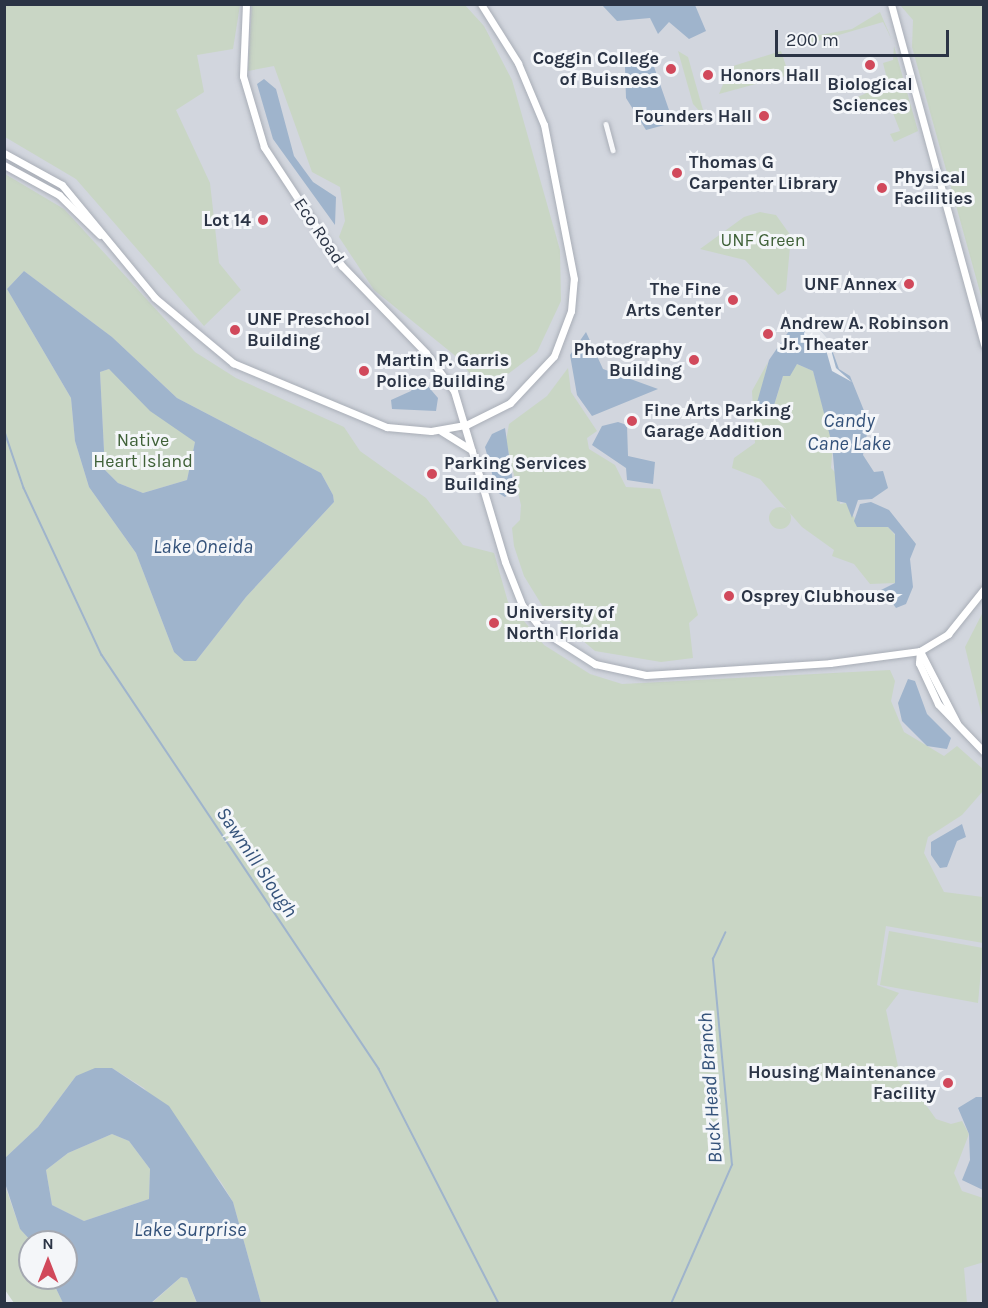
<!DOCTYPE html>
<style>
body{margin:0}
#map{position:relative;width:988px;height:1308px;overflow:hidden;background:#e4e7ec;font-family:Karla,sans-serif}
div>[style]{position:absolute}
.built>*{inset:0;background:#d2d6de}
.green>*{inset:0;background:#c9d6c5}
.round{border-radius:50%}
.water>*{inset:0;background:#9fb4cc}
.pier>*{inset:0;background:#e4e7ec}
.stream>*{height:1.5px;margin:-0.75px;padding:0 0.75px;transform-origin:0.75px;border-radius:0.75px;background:#9fb4cc}
.roads{filter:drop-shadow(0 0 2px #a9aeb7) drop-shadow(0 0 2px #a9aeb7)}
.street>*{height:4.5px;margin:-2.25px;padding:0 2.25px;transform-origin:2.25px;border-radius:2.25px;background:#f7f8fa}
.secondary>*{height:7px;margin:-3.5px;padding:0 3.5px;transform-origin:3.5px;border-radius:3.5px;background:#fff}
.dots>*{width:16px;height:16px;translate:-50% -50%;box-sizing:border-box;border:3px solid #f4f6f9;border-radius:50%}
span{translate:-50% -50%;white-space:nowrap;text-align:center;line-height:1.15;-webkit-text-stroke:6px #f4f6f9;paint-order:stroke}
.poi-label{font-size:18px;color:#2b3445;font-weight:700}
.right{translate:-100% -50%;text-align:right}
.left{translate:0 -50%;text-align:left}
.street-label{font-size:18px;color:#2b3445}
.park-label{font-size:18px;color:#3f6138}
.water-label{font-size:20px;color:#34527a;font-style:italic}
.frame{position:absolute;inset:0;border:6px solid #2b3445;pointer-events:none}
.north{position:absolute;left:18px;top:1230px;width:60px;height:60px;box-sizing:border-box;background:#f4f6f9;border:2px solid #a4a8b1;border-radius:50%;rotate:0deg;font-size:16px;font-weight:700;line-height:24px;text-align:center;color:#2b3445}
.north::after{content:'';display:block;margin:auto;width:21px;height:27px;background:#d1495b;clip-path:polygon(50% 0,100% 100%,50% 72%,0 100%)}
.scale{position:absolute;left:775px;top:30px;width:174px;height:27px;box-sizing:border-box;border:3px solid #2b3445;border-top:0;padding-left:8px;font-size:18px;line-height:21px;white-space:nowrap;color:#2b3445;-webkit-text-stroke:4px #f4f6f9;paint-order:stroke}
</style>
<div id="map">
<div class="built">
<i style="clip-path:polygon(evenodd,4px 5px,983px 5px,983px 1303px,32px 1303px,4px 1262px,4px 5px,30px 1242px,66px 1242px,66px 1278px,30px 1278px,30px 1242px)"></i>
</div>
<div class="green">
<i style="clip-path:polygon(5px 4px,240px 5px,233px 49px,197px 55px,204px 92px,176px 110px,210px 183px,219px 263px,241px 290px,204px 326px,76px 179px,5px 137px)"></i>
<i style="clip-path:polygon(464px 4px,484px 26px,512px 80px,560px 250px,561px 301px,537px 352px,508px 374px,474px 379px,458px 358px,374px 290px,339px 237px,345px 221px,340px 187px,312px 172px,274px 66px,248px 71px,252px 5px)"></i>
<i style="clip-path:polygon(900px 5px,983px 5px,983px 303px,912px 47px,913px 20px)"></i>
<i style="clip-path:polygon(880px 12px,892px 40px,883px 22px,808px 44px,809px 37px,852px 29px)"></i>
<i style="clip-path:polygon(894px 46px,918px 131px,894px 142px,890px 134px,900px 131px,889px 103px,858px 112px,847px 102px,888px 83px,883px 63px,893px 60px)"></i>
<i style="clip-path:polygon(678px 51px,688px 57px,705px 117px,693px 104px)"></i>
<i style="clip-path:polygon(781px 51px,789px 75px,719px 94px,730px 67px)"></i>
<i style="clip-path:polygon(evenodd,5px 174px,64px 209px,195px 352px,236px 378px,344px 427px,360px 451px,426px 498px,463px 545px,494px 553px,508px 602px,544px 645px,590px 674px,622px 684px,890px 670px,895px 681px,891px 701px,904px 732px,944px 756px,957px 746px,983px 769px,983px 791px,962px 815px,928px 837px,924px 853px,944px 892px,983px 897px,983px 943px,886px 926px,877px 985px,899px 993px,886px 1010px,898px 1066px,936px 1119px,951px 1124px,962px 1121px,969px 1134px,954px 1173px,962px 1191px,983px 1198px,984px 1262px,964px 1268px,967px 1303px,261px 1303px,233px 1202px,221px 1182px,144px 1088px,112px 1068px,76px 1076px,38px 1127px,5px 1158px,5px 174px,24px 271px,112px 337px,177px 398px,321px 473px,333px 495px,334px 502px,246px 597px,196px 661px,174px 652px,136px 553px,89px 487px,75px 441px,71px 398px,7px 289px,24px 271px)"></i>
<i style="clip-path:polygon(760px 212px,776px 215px,791px 236px,786px 290px,778px 295px,745px 260px,700px 249px,744px 217px)"></i>
<i style="clip-path:polygon(768px 362px,755px 415px,772px 412px,783px 376px,797px 364px,813px 371px,833px 444px,831px 468px,837px 474px,840px 504px,846px 503px,859px 526px,888px 527px,895px 535px,895px 583px,870px 584px,854px 564px,832px 556px,834px 550px,802px 527px,760px 479px,732px 468px,734px 458px,755px 443px,752px 391px)"></i>
<i style="clip-path:polygon(568px 368px,571px 392px,597px 431px,587px 438px,589px 449px,615px 465px,626px 487px,660px 489px,698px 615px,689px 623px,693px 658px,661px 662px,595px 651px,543px 607px,524px 576px,514px 546px,512px 528px,520px 520px,521px 505px,506px 441px,509px 424px,547px 396px)"></i>
<i style="clip-path:polygon(109px 369px,195px 442px,187px 480px,143px 493px,118px 483px,105px 470px,100px 372px)"></i>
<i class="round" style="left:769px;top:507px;width:22px;height:22px"></i>
<i style="clip-path:polygon(983px 612px,983px 720px,965px 647px)"></i>
<i style="clip-path:polygon(889px 931px,983px 948px,978px 1003px,880px 985px)"></i>
<i style="clip-path:polygon(112px 1134px,129px 1141px,150px 1169px,149px 1199px,84px 1221px,52px 1205px,46px 1170px,68px 1153px)"></i>
<i style="clip-path:polygon(4px 1183px,20px 1229px,32px 1242px,30px 1278px,51px 1278px,63px 1303px,14px 1303px,5px 1290px)"></i>
<i style="clip-path:polygon(181px 1277px,187px 1278px,197px 1304px,151px 1304px)"></i>
</div>
<div class="water">
<i style="clip-path:polygon(602px 5px,695px 5px,706px 31px,689px 39px,669px 22px,658px 34px,650px 18px,617px 21px)"></i>
<i style="clip-path:polygon(651px 58px,669px 110px,683px 120px,646px 130px,626px 98px,625px 67px,630px 59px)"></i>
<i style="clip-path:polygon(264px 79px,276px 89px,294px 156px,313px 182px,336px 197px,335px 225px,273px 139px,257px 84px)"></i>
<i style="clip-path:polygon(evenodd,24px 271px,112px 337px,177px 398px,321px 473px,333px 495px,334px 502px,246px 597px,196px 661px,184px 661px,174px 652px,136px 553px,89px 487px,75px 441px,71px 398px,7px 289px,24px 271px,109px 369px,150px 411px,195px 442px,187px 480px,143px 493px,118px 483px,105px 470px,100px 372px,109px 369px)"></i>
<i style="clip-path:polygon(813px 322px,828px 339px,839px 369px,850px 376px,869px 423px,863px 455px,874px 472px,883px 471px,888px 488px,872px 499px,858px 500px,852px 518px,846px 503px,837px 501px,832px 444px,813px 371px,797px 364px,790px 376px,783px 376px,771px 415px,754px 413px,769px 360px,791px 328px)"></i>
<i style="clip-path:polygon(586px 332px,603px 369px,658px 389px,592px 416px,577px 395px,570px 355px)"></i>
<i style="clip-path:polygon(420px 377px,438px 398px,436px 411px,392px 409px,391px 400px,411px 391px)"></i>
<i style="clip-path:polygon(618px 422px,627px 425px,628px 456px,655px 462px,653px 484px,627px 480px,626px 468px,592px 445px,602px 426px)"></i>
<i style="clip-path:polygon(505px 428px,514px 490px,505px 497px,497px 492px,485px 447px,492px 434px)"></i>
<i style="clip-path:polygon(871px 502px,889px 510px,916px 544px,910px 559px,913px 587px,906px 604px,896px 608px,888px 597px,878px 600px,873px 594px,895px 583px,895px 534px,888px 527px,857px 527px,854px 521px,860px 504px)"></i>
<i style="clip-path:polygon(908px 679px,915px 681px,927px 714px,951px 738px,947px 749px,927px 746px,902px 721px,898px 703px)"></i>
<i style="clip-path:polygon(962px 824px,966px 837px,957px 841px,947px 867px,940px 868px,931px 855px,931px 842px)"></i>
<i style="clip-path:polygon(evenodd,95px 1068px,112px 1068px,169px 1106px,233px 1202px,261px 1303px,197px 1303px,187px 1278px,181px 1277px,151px 1303px,63px 1303px,51px 1278px,66px 1278px,66px 1242px,32px 1242px,20px 1229px,5px 1183px,5px 1158px,38px 1127px,76px 1076px,95px 1068px,112px 1134px,129px 1141px,150px 1169px,149px 1199px,84px 1221px,52px 1205px,46px 1170px,68px 1153px,112px 1134px)"></i>
<i style="clip-path:polygon(976px 1097px,983px 1097px,983px 1190px,962px 1180px,970px 1160px,969px 1134px,958px 1108px)"></i>
</div>
<div class="pier">
<i style="clip-path:polygon(813px 322px,828px 339px,836px 368px,852px 382px,832px 371px,824px 343px,806px 336px,803px 325px)"></i>
</div>
<div class="stream">
<i style="left:4px;top:429px;width:62px;rotate:71.3deg"></i>
<i style="left:24px;top:488px;width:184px;rotate:65deg"></i>
<i style="left:102px;top:655px;width:498px;rotate:56.2deg"></i>
<i style="left:379px;top:1069px;width:264px;rotate:62.9deg"></i>
<i style="left:671px;top:1304px;width:152px;rotate:-66.3deg"></i>
<i style="left:732px;top:1165px;width:207px;rotate:-95.3deg"></i>
<i style="left:713px;top:959px;width:29px;rotate:-65deg"></i>
</div>
<div class="roads">
<div class="street">
<i style="left:606px;top:124px;width:27px;rotate:75deg"></i>
</div>
<div class="secondary">
<i style="left:246px;top:4px;width:72px;rotate:92.4deg"></i>
<i style="left:243px;top:76px;width:74px;rotate:73.5deg"></i>
<i style="left:264px;top:147px;width:142px;rotate:56.8deg"></i>
<i style="left:342px;top:266px;width:121px;rotate:46deg"></i>
<i style="left:426px;top:353px;width:47px;rotate:53.6deg"></i>
<i style="left:454px;top:391px;width:178px;rotate:73.4deg"></i>
<i style="left:505px;top:562px;width:46px;rotate:68.4deg"></i>
<i style="left:522px;top:605px;width:33px;rotate:51deg"></i>
<i style="left:543px;top:631px;width:62px;rotate:32.4deg"></i>
<i style="left:595px;top:664px;width:52px;rotate:12.2deg"></i>
<i style="left:646px;top:675px;width:184px;rotate:-3.7deg"></i>
<i style="left:830px;top:663px;width:91px;rotate:-7.6deg"></i>
<i style="left:920px;top:651px;width:33px;rotate:-31deg"></i>
<i style="left:948px;top:634px;width:58px;rotate:-51.3deg"></i>
<i style="left:891px;top:4px;width:353px;rotate:74.7deg"></i>
<i style="left:4px;top:153px;width:66px;rotate:28.9deg"></i>
<i style="left:62px;top:185px;width:146px;rotate:50.5deg"></i>
<i style="left:155px;top:298px;width:102px;rotate:39.8deg"></i>
<i style="left:233px;top:363px;width:167px;rotate:22.6deg"></i>
<i style="left:387px;top:427px;width:44px;rotate:5.2deg"></i>
<i style="left:431px;top:431px;width:36px;rotate:-10deg"></i>
<i style="left:466px;top:425px;width:49px;rotate:-26.6deg"></i>
<i style="left:510px;top:403px;width:64px;rotate:-46.9deg"></i>
<i style="left:554px;top:356px;width:48px;rotate:-69.3deg"></i>
<i style="left:571px;top:311px;width:32px;rotate:-85deg"></i>
<i style="left:574px;top:279px;width:157px;rotate:-101deg"></i>
<i style="left:544px;top:125px;width:67px;rotate:-112.8deg"></i>
<i style="left:518px;top:63px;width:70px;rotate:-122.1deg"></i>
<i style="left:4px;top:165px;width:63px;rotate:28.6deg"></i>
<i style="left:59px;top:195px;width:57px;rotate:44.3deg"></i>
<i style="left:441px;top:431px;width:36px;rotate:32deg"></i>
<i style="left:920px;top:651px;width:12px;rotate:95deg"></i>
<i style="left:919px;top:663px;width:45px;rotate:65.1deg"></i>
<i style="left:938px;top:704px;width:66px;rotate:46.2deg"></i>
<i style="left:920px;top:651px;width:81px;rotate:62.8deg"></i>
</div>
</div>
<div class="dots">
<i style="left:870px;top:65px;background:#d1495b"></i>
<i style="left:671px;top:69px;background:#d1495b"></i>
<i style="left:708px;top:75px;background:#d1495b"></i>
<i style="left:764px;top:116px;background:#d1495b"></i>
<i style="left:677px;top:173px;background:#d1495b"></i>
<i style="left:882px;top:188px;background:#d1495b"></i>
<i style="left:263px;top:220px;background:#d1495b"></i>
<i style="left:909px;top:284px;background:#d1495b"></i>
<i style="left:733px;top:300px;background:#d1495b"></i>
<i style="left:235px;top:330px;background:#d1495b"></i>
<i style="left:768px;top:334px;background:#d1495b"></i>
<i style="left:694px;top:360px;background:#d1495b"></i>
<i style="left:364px;top:371px;background:#d1495b"></i>
<i style="left:632px;top:421px;background:#d1495b"></i>
<i style="left:432px;top:474px;background:#d1495b"></i>
<i style="left:729px;top:596px;background:#d1495b"></i>
<i style="left:494px;top:623px;background:#d1495b"></i>
<i style="left:948px;top:1083px;background:#d1495b"></i>
</div>
<div class="poi-label">
<span class="right" style="left:659px;top:69px">Coggin College<br>of Buisness</span>
<span class="left" style="left:720px;top:75px">Honors Hall</span>
<span style="left:870px;top:95px">Biological<br>Sciences</span>
<span class="right" style="left:752px;top:116px">Founders Hall</span>
<span class="left" style="left:689px;top:173px">Thomas G<br>Carpenter Library</span>
<span class="left" style="left:894px;top:188px">Physical<br>Facilities</span>
<span class="right" style="left:251px;top:220px">Lot 14</span>
<span class="right" style="left:897px;top:284px">UNF Annex</span>
<span class="right" style="left:721px;top:300px">The Fine<br>Arts Center</span>
<span class="left" style="left:247px;top:330px">UNF Preschool<br>Building</span>
<span class="left" style="left:780px;top:334px">Andrew A. Robinson<br>Jr. Theater</span>
<span class="right" style="left:682px;top:360px">Photography<br>Building</span>
<span class="left" style="left:376px;top:371px">Martin P. Garris<br>Police Building</span>
<span class="left" style="left:644px;top:421px">Fine Arts Parking<br>Garage Addition</span>
<span class="left" style="left:444px;top:474px">Parking Services<br>Building</span>
<span class="left" style="left:741px;top:596px">Osprey Clubhouse</span>
<span class="left" style="left:506px;top:623px">University of<br>North Florida</span>
<span class="right" style="left:936px;top:1083px">Housing Maintenance<br>Facility</span>
</div>
<div class="street-label">
<span style="left:319px;top:231px;rotate:56deg">Eco Road</span>
</div>
<div class="park-label">
<span style="left:763px;top:240px">UNF Green</span>
<span style="left:143px;top:451px">Native<br>Heart Island</span>
</div>
<div class="water-label">
<span style="left:849px;top:432px">Candy<br>Cane Lake</span>
<span style="left:203px;top:546px">Lake Oneida</span>
<span style="left:257px;top:862px;rotate:56deg">Sawmill Slough</span>
<span style="left:710px;top:1088px;rotate:-94deg">Buck Head Branch</span>
<span style="left:190px;top:1229px">Lake Surprise</span>
</div>
<div class="frame"></div>
<div class="north">N</div>
<div class="scale">200 m</div>
</div>
